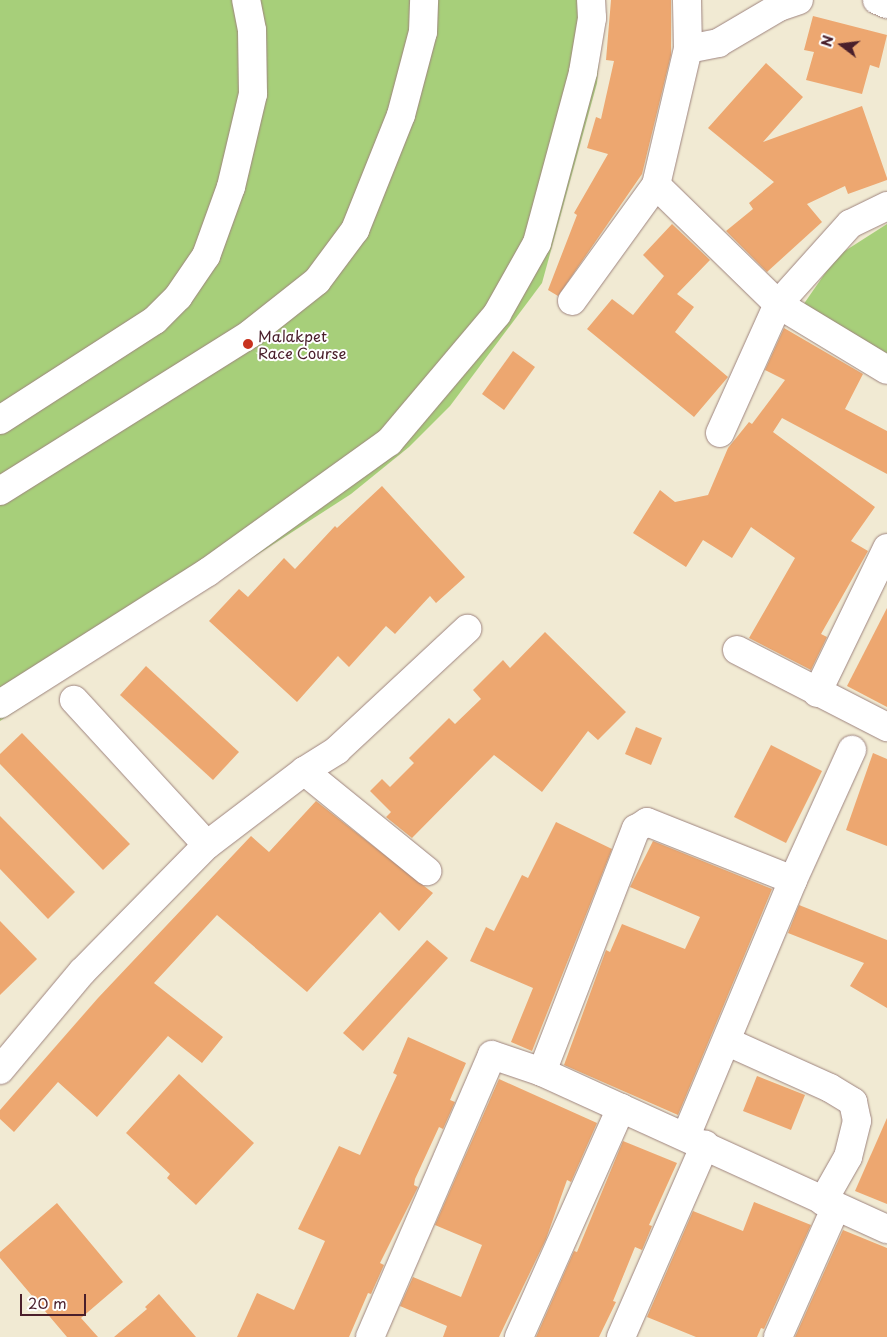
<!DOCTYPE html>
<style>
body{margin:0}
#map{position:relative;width:887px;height:1337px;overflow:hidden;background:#f1ead3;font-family:"Playpen Sans",sans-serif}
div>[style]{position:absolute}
.green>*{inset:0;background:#a7cf7a}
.building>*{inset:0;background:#eda770}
.roads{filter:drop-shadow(0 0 1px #9e847f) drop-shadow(0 0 1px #9e847f)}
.minor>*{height:28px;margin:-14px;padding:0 14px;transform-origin:14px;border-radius:14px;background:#fff}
.dots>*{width:14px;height:14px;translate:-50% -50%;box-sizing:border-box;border:2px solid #fff;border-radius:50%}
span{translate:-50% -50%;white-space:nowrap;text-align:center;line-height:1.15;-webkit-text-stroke:4px #fff;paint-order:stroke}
.poi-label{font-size:15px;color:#4a1f2b}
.left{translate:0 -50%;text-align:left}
.north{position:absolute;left:817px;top:20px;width:50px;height:50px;-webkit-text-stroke:4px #fff;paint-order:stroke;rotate:285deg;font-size:14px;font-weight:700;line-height:20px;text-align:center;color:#4a1f2b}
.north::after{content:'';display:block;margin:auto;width:18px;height:22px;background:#4a1f2b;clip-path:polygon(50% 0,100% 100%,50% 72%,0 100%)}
.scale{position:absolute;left:20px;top:1294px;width:66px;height:22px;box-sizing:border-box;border:2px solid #4a1f2b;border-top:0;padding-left:6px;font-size:15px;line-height:18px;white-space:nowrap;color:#4a1f2b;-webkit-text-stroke:4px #fff;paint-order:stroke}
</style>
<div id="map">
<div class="green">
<i style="clip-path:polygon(0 0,599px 0,600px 49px,597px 83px,542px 283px,450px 406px,409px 447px,351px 494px,0 721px)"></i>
<i style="clip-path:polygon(887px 224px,887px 360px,801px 308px,837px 256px)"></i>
</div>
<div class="building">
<i style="clip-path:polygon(611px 0,671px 0,671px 55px,642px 174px,558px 296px,548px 290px,577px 215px,574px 213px,608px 154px,587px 148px,596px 117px,601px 119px,614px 61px,606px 60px)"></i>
<i style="clip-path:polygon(813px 16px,887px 35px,879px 68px,870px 65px,862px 94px,806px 80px,814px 52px,804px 50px)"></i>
<i style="clip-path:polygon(766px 63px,803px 97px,763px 142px,862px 106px,887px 178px,887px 180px,848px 194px,845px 186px,807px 204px,822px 222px,767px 272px,726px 231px,753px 209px,749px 203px,774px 182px,708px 128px)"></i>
<i style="clip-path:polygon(672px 224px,710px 260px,677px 294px,694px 307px,675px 332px,728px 377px,694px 417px,587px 329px,612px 299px,633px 315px,664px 276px,643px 255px)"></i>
<i style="clip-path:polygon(784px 328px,863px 374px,845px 409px,887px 431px,887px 474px,782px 418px,773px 432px,875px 507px,851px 541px,868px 551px,821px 634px,827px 637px,811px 670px,749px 638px,795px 558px,751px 527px,732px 558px,703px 540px,686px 567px,633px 533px,660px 490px,675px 502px,708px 495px,728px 448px,749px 422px,752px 424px,785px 380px,765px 370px)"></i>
<i style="clip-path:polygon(513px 351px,535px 367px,504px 410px,482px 394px)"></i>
<i style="clip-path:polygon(382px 486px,465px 577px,436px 603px,430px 596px,395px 634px,386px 626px,349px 667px,338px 656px,297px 702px,209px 621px,239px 589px,248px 597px,284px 558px,295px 569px,335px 526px,337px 528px)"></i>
<i style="clip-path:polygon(887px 608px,887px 707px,847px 686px)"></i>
<i style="clip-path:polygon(545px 632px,626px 712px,598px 740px,588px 731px,542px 792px,494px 755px,412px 838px,386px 817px,391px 812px,370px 791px,382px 779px,390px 787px,414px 763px,409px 758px,449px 718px,455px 724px,481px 699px,473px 690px,503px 660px,510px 668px)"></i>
<i style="clip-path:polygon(146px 666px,239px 752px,213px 780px,120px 695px)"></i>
<i style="clip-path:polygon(636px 727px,662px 738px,651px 765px,625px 754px)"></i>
<i style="clip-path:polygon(22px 733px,130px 844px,103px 870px,0 764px,0 754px)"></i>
<i style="clip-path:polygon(771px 745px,822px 771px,786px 843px,734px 817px)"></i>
<i style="clip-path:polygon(873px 753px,887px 759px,887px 846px,846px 830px)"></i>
<i style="clip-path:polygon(316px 801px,433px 893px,399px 931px,380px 912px,307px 992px,217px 915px,154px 983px,223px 1037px,202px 1063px,168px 1036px,97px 1117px,58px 1082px,14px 1132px,0 1119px,0 1110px,98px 998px,251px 836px,269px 852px)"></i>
<i style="clip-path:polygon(0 816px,75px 892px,48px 919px,0 869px)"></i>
<i style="clip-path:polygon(556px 822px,612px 849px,532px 1051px,511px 1042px,533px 988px,470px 961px,486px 927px,494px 931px,522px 875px,528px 878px)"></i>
<i style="clip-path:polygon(653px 841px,772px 889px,678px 1115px,564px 1065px,606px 950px,610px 952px,622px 924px,685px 949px,700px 917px,630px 887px)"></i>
<i style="clip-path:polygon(799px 905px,887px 940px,887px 1008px,850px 986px,864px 963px,788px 933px)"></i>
<i style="clip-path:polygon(0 921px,37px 959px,0 995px)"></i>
<i style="clip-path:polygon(427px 940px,448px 958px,363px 1051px,343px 1033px)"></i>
<i style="clip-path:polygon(408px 1037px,466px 1063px,450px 1100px,455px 1102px,443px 1129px,439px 1127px,415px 1179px,414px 1185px,418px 1187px,380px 1263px,384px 1265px,371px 1294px,368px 1293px,349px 1337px,237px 1337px,257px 1293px,294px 1310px,325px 1241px,298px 1229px,339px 1146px,360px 1155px,397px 1075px,393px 1073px)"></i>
<i style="clip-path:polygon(179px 1074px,254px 1143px,196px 1205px,167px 1178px,170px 1174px,126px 1133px)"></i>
<i style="clip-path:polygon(757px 1076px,805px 1095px,791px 1130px,743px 1111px)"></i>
<i style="clip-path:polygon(499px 1079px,597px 1123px,571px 1182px,567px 1180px,546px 1239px,499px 1337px,443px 1337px,447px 1326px,400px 1306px,413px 1277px,461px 1297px,482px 1245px,435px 1225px)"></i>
<i style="clip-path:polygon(887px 1118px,887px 1204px,855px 1191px)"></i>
<i style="clip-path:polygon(623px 1141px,677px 1163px,649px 1225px,652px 1226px,642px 1250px,635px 1247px,613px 1301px,616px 1302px,599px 1337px,536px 1337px,574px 1251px,577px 1252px)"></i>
<i style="clip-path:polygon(754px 1202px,811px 1225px,764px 1329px,761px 1328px,757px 1337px,696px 1337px,647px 1317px,693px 1211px,743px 1231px)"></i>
<i style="clip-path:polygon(57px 1203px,123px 1282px,81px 1318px,98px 1337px,67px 1337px,0 1258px,0 1252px)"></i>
<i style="clip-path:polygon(843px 1230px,887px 1248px,887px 1337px,795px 1337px)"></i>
<i style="clip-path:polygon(159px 1294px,196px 1337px,114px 1337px,147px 1309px,145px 1307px)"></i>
</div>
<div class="roads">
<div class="minor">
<i style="left:877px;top:0;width:11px;rotate:22deg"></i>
<i style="left:688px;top:49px;width:31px;rotate:-11deg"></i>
<i style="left:718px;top:43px;width:71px;rotate:-30.5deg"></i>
<i style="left:779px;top:7px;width:21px;rotate:-19deg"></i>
<i style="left:656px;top:185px;width:170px;rotate:44.3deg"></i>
<i style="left:778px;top:304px;width:127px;rotate:31.2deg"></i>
<i style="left:572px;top:301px;width:143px;rotate:-54.1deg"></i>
<i style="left:656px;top:185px;width:140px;rotate:-76.8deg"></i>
<i style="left:688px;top:49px;width:49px;rotate:-91.2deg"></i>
<i style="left:0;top:420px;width:184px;rotate:-32.8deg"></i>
<i style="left:155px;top:320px;width:33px;rotate:-45deg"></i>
<i style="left:178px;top:297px;width:50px;rotate:-55.7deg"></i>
<i style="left:206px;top:256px;width:73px;rotate:-70.1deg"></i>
<i style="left:231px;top:187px;width:96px;rotate:-76.7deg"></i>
<i style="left:253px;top:94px;width:64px;rotate:-90.9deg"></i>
<i style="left:252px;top:30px;width:31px;rotate:-101deg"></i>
<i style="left:720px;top:433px;width:141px;rotate:-65.8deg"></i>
<i style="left:778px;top:304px;width:108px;rotate:-48deg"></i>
<i style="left:850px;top:224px;width:41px;rotate:-25.9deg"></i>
<i style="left:0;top:491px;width:295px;rotate:-32.1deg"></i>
<i style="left:250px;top:334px;width:85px;rotate:-38.3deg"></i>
<i style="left:317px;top:281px;width:64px;rotate:-53.3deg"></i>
<i style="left:355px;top:230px;width:124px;rotate:-68.2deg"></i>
<i style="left:401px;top:115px;width:86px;rotate:-75.2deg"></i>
<i style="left:423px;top:32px;width:32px;rotate:-88deg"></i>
<i style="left:737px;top:650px;width:169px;rotate:27.2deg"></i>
<i style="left:817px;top:693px;width:161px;rotate:-64.2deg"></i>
<i style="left:0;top:704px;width:246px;rotate:-32.4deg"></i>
<i style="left:208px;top:572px;width:223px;rotate:-35.7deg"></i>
<i style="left:389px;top:442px;width:167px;rotate:-49.8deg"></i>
<i style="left:497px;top:314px;width:81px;rotate:-60.6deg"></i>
<i style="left:537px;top:243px;width:177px;rotate:-74.9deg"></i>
<i style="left:583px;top:72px;width:55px;rotate:-80.5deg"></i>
<i style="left:592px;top:18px;width:18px;rotate:-93deg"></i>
<i style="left:304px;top:771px;width:39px;rotate:-32deg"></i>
<i style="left:337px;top:750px;width:178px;rotate:-42.9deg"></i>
<i style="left:207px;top:845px;width:122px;rotate:-37.3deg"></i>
<i style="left:304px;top:771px;width:159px;rotate:39.1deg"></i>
<i style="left:728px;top:1042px;width:112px;rotate:24.3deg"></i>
<i style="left:830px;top:1088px;width:27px;rotate:31deg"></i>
<i style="left:853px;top:1102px;width:19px;rotate:78deg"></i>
<i style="left:857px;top:1121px;width:37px;rotate:104deg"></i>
<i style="left:848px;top:1157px;width:51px;rotate:119.6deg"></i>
<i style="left:0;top:1070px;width:128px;rotate:-50.1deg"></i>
<i style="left:82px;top:972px;width:178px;rotate:-45.5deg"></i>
<i style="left:207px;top:845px;width:197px;rotate:-132.5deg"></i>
<i style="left:542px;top:1072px;width:261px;rotate:-68.9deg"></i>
<i style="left:636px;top:829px;width:13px;rotate:-32deg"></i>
<i style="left:647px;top:822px;width:157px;rotate:21.7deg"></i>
<i style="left:686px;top:1136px;width:277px;rotate:-67.3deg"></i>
<i style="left:793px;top:880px;width:143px;rotate:-65.6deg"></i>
<i style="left:370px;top:1337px;width:307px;rotate:-66.6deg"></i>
<i style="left:492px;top:1055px;width:53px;rotate:18.8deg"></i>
<i style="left:542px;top:1072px;width:379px;rotate:24.5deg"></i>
<i style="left:519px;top:1337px;width:251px;rotate:-66deg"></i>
<i style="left:621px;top:1337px;width:210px;rotate:-66.4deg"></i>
<i style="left:778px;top:1337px;width:142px;rotate:-66deg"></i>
</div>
</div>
<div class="dots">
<i style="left:248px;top:344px;background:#c8321e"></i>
</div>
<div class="poi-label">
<span class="left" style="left:258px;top:344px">Malakpet<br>Race Course</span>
</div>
<div class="north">N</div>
<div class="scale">20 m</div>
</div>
